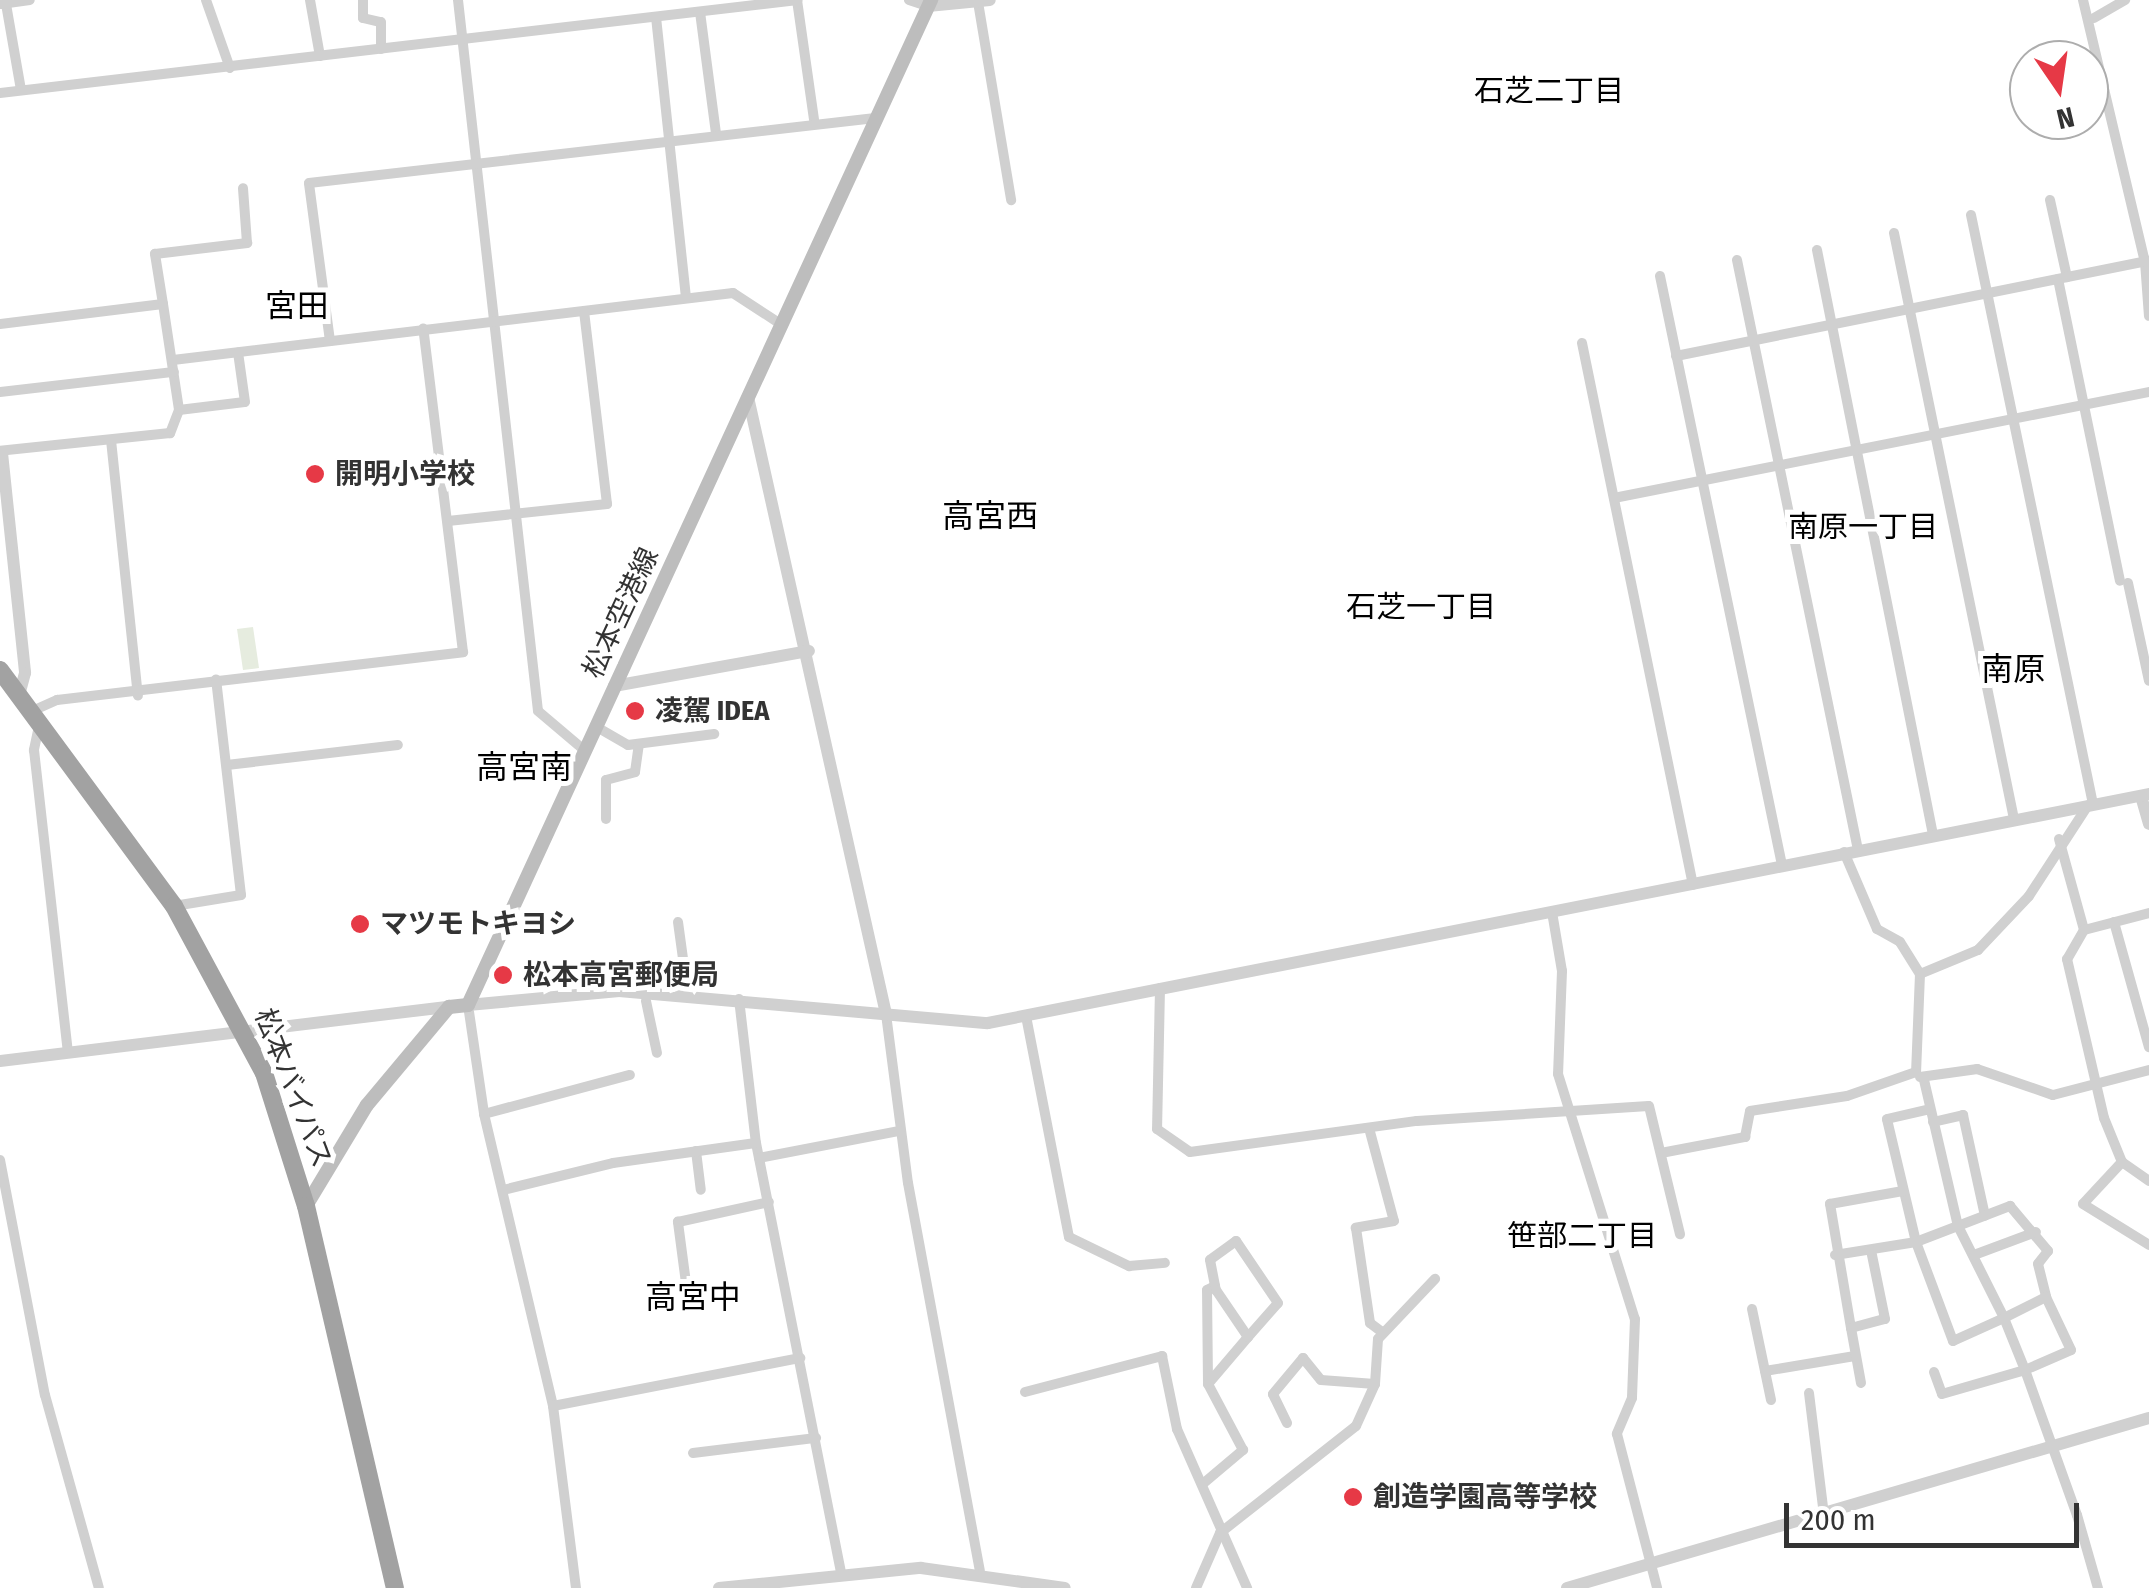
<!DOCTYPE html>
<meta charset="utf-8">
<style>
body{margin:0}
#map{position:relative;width:2149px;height:1588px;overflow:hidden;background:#fff;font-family:"Fira Sans Condensed","Noto Sans JP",sans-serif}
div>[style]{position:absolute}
.green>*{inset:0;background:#e6ecdf}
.minor>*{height:10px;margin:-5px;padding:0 5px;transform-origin:5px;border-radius:5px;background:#d0d0d0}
.tertiary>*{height:12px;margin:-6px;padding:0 6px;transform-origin:6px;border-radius:6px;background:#d0d0d0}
.secondary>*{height:14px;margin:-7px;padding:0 7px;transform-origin:7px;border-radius:7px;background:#bdbdbd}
.trunk>*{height:18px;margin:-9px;padding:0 9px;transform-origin:9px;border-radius:9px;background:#a2a2a2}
.dots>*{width:28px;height:28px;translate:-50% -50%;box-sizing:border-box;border:5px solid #fff;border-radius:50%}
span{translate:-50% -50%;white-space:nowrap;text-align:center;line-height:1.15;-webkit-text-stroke:10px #fff;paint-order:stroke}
.poi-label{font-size:28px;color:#333;font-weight:700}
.left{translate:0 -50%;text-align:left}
.street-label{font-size:28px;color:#333}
.neighbourhood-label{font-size:30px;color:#000}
.quarter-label{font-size:32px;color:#000}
.north{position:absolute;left:2009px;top:40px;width:100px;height:100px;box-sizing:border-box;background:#fff;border:2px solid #adadad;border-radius:50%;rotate:167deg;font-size:28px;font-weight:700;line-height:40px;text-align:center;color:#333}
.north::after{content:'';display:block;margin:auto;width:35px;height:45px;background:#e63946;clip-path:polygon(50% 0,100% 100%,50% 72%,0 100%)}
.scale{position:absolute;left:1784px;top:1503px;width:295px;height:45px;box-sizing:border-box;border:5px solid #333;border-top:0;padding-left:12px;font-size:30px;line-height:35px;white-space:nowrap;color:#333;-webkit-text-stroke:8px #fff;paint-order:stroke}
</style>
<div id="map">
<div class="green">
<i style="clip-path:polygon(253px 627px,259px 668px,243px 670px,237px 629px)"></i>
</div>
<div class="minor">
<i style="left:206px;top:0;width:72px;rotate:70.6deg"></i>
<i style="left:310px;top:0;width:57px;rotate:79.9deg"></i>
<i style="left:363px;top:0;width:18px;rotate:90deg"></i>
<i style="left:363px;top:18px;width:18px;rotate:13deg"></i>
<i style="left:381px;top:22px;width:27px;rotate:90deg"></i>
<i style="left:458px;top:0;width:715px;rotate:83.58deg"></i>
<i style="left:538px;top:711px;width:60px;rotate:40.3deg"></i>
<i style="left:797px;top:0;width:121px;rotate:81.9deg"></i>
<i style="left:909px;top:0;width:20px;rotate:18deg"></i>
<i style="left:2083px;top:0;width:269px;rotate:76.7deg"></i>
<i style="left:2145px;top:262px;width:54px;rotate:85.8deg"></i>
<i style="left:978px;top:2px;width:201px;rotate:80.5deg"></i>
<i style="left:1px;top:4px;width:29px;rotate:-8deg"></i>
<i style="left:6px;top:4px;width:87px;rotate:80.1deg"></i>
<i style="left:700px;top:12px;width:122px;rotate:82.5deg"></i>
<i style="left:656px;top:17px;width:282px;rotate:83.9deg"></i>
<i style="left:2094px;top:18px;width:36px;rotate:-30deg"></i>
<i style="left:0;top:93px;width:803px;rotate:-6.65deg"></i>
<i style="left:2050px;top:200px;width:79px;rotate:77.6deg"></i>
<i style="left:1971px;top:215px;width:602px;rotate:78.3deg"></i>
<i style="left:1894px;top:233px;width:598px;rotate:78.43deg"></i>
<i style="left:1817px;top:250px;width:596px;rotate:78.78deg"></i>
<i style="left:1737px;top:260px;width:602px;rotate:78.41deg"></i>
<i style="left:1660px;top:276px;width:602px;rotate:78.3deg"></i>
<i style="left:2058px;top:279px;width:308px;rotate:78.4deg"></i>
<i style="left:163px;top:304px;width:51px;rotate:-99.1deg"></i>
<i style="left:155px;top:254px;width:93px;rotate:-6.8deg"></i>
<i style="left:247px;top:243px;width:55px;rotate:-94.2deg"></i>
<i style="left:0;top:324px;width:164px;rotate:-7deg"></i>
<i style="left:163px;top:304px;width:107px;rotate:81.4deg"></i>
<i style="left:179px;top:410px;width:25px;rotate:111deg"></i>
<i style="left:170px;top:433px;width:171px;rotate:174deg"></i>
<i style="left:330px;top:341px;width:159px;rotate:-97.6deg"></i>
<i style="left:309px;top:183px;width:570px;rotate:-6.55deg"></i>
<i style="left:1582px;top:343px;width:553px;rotate:78.43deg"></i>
<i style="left:1676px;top:356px;width:482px;rotate:-11.4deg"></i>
<i style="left:173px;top:360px;width:564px;rotate:-6.82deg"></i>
<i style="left:733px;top:293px;width:59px;rotate:33.1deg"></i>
<i style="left:0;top:392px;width:175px;rotate:-6.6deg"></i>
<i style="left:179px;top:410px;width:66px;rotate:-6.9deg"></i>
<i style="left:245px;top:402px;width:50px;rotate:-98deg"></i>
<i style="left:111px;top:440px;width:257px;rotate:84deg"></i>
<i style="left:1614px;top:498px;width:545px;rotate:-11.21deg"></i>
<i style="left:448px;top:521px;width:160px;rotate:-6.1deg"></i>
<i style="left:607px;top:504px;width:194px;rotate:-96.8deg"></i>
<i style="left:2128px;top:583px;width:100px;rotate:77.9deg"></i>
<i style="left:30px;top:712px;width:30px;rotate:-24deg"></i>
<i style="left:57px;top:700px;width:409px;rotate:-6.7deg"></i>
<i style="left:463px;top:652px;width:326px;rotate:-97deg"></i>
<i style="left:39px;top:726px;width:25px;rotate:102deg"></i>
<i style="left:34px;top:750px;width:305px;rotate:83.6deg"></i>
<i style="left:595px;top:726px;width:38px;rotate:30deg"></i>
<i style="left:628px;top:745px;width:87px;rotate:-7.3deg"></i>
<i style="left:227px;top:765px;width:172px;rotate:-6.7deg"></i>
<i style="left:606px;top:819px;width:39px;rotate:-90deg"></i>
<i style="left:606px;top:780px;width:30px;rotate:-15deg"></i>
<i style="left:635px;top:772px;width:28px;rotate:-82deg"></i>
<i style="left:2059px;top:839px;width:94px;rotate:74.6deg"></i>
<i style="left:1844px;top:852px;width:84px;rotate:66.8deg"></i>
<i style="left:1877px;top:929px;width:26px;rotate:29deg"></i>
<i style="left:1900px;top:942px;width:38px;rotate:58deg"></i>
<i style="left:1920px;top:974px;width:98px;rotate:92.3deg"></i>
<i style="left:174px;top:906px;width:68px;rotate:-9.3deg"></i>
<i style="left:241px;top:895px;width:217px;rotate:-96.6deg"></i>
<i style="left:1552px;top:912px;width:60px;rotate:80.4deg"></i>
<i style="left:1562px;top:971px;width:103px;rotate:92.2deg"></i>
<i style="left:1558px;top:1074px;width:257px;rotate:72.6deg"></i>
<i style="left:1635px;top:1319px;width:79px;rotate:92.2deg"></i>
<i style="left:1632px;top:1398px;width:39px;rotate:113deg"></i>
<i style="left:1617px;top:1434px;width:159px;rotate:75.4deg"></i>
<i style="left:2149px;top:913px;width:67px;rotate:165.3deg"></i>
<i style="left:2084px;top:930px;width:34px;rotate:120deg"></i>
<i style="left:2067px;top:959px;width:163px;rotate:76.9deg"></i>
<i style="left:2104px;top:1118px;width:48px;rotate:67.8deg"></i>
<i style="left:2122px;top:1162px;width:33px;rotate:35deg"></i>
<i style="left:678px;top:922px;width:74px;rotate:82.2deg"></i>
<i style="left:2114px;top:922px;width:130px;rotate:74.4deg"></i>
<i style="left:1920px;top:974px;width:63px;rotate:-22.5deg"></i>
<i style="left:1978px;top:950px;width:74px;rotate:-46.6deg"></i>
<i style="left:2029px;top:896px;width:108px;rotate:-57deg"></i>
<i style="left:1160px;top:988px;width:141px;rotate:91.2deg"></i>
<i style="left:1157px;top:1129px;width:40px;rotate:34.9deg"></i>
<i style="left:1190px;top:1152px;width:229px;rotate:-7.8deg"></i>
<i style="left:1417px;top:1121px;width:232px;rotate:-3.7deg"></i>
<i style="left:1649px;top:1106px;width:132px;rotate:76.4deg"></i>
<i style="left:739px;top:999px;width:145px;rotate:83.3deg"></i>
<i style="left:756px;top:1143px;width:438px;rotate:78.8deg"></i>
<i style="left:646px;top:1001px;width:53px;rotate:78.1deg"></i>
<i style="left:468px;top:1005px;width:110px;rotate:81.6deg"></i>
<i style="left:484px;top:1114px;width:300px;rotate:76.7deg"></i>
<i style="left:553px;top:1406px;width:183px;rotate:82.8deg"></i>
<i style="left:886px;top:1014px;width:170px;rotate:82.6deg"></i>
<i style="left:908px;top:1183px;width:394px;rotate:79.5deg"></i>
<i style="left:1026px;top:1016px;width:225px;rotate:79deg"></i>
<i style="left:1069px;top:1237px;width:67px;rotate:25.8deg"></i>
<i style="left:1129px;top:1266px;width:36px;rotate:-5deg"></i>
<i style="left:1920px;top:1077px;width:58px;rotate:-8deg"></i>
<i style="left:1977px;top:1069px;width:80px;rotate:18.9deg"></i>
<i style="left:2053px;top:1095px;width:99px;rotate:-14.6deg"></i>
<i style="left:1924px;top:1080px;width:150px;rotate:76.9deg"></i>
<i style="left:1958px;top:1226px;width:103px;rotate:63.4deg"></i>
<i style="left:2004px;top:1318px;width:56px;rotate:155.7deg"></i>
<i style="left:1953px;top:1341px;width:106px;rotate:-110.5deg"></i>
<i style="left:1916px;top:1242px;width:126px;rotate:-103.3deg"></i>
<i style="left:1887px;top:1119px;width:44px;rotate:-13.1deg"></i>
<i style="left:484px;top:1114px;width:151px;rotate:-15deg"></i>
<i style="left:1933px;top:1122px;width:31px;rotate:-13deg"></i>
<i style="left:1963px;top:1115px;width:103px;rotate:77.7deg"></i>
<i style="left:1369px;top:1128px;width:96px;rotate:75deg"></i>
<i style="left:1394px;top:1221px;width:39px;rotate:170deg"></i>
<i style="left:1356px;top:1228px;width:96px;rotate:81.6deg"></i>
<i style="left:1370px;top:1323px;width:15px;rotate:37deg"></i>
<i style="left:696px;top:1151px;width:39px;rotate:83deg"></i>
<i style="left:1661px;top:1153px;width:86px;rotate:-10.8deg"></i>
<i style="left:1745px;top:1137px;width:26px;rotate:-79deg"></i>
<i style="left:1750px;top:1111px;width:98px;rotate:-8.8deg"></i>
<i style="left:1847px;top:1096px;width:73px;rotate:-19.2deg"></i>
<i style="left:759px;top:1158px;width:143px;rotate:-10.9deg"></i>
<i style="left:0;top:1160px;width:239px;rotate:79.2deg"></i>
<i style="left:45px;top:1395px;width:200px;rotate:74.4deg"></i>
<i style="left:2122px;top:1162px;width:57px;rotate:132.9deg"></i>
<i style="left:2083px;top:1204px;width:78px;rotate:31.8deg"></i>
<i style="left:503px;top:1190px;width:113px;rotate:-13.8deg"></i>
<i style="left:613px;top:1163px;width:144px;rotate:-8deg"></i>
<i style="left:1835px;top:1255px;width:82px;rotate:-9.1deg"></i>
<i style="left:1916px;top:1242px;width:101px;rotate:-21deg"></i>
<i style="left:2010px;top:1206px;width:59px;rotate:49.8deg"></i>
<i style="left:2048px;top:1251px;width:16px;rotate:128deg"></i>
<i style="left:2038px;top:1264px;width:34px;rotate:76deg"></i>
<i style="left:1974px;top:1255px;width:66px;rotate:-20.4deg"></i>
<i style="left:686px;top:1283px;width:62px;rotate:-97.5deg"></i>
<i style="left:678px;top:1222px;width:93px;rotate:-12.4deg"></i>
<i style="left:1752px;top:1309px;width:93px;rotate:78.2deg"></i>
<i style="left:1851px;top:1328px;width:126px;rotate:-99.6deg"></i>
<i style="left:1830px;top:1204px;width:74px;rotate:-10.1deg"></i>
<i style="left:1765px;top:1371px;width:91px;rotate:-9.5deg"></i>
<i style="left:1934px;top:1372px;width:23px;rotate:70deg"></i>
<i style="left:1942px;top:1394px;width:86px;rotate:-16.1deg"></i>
<i style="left:2025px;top:1370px;width:50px;rotate:-23.5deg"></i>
<i style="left:2071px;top:1350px;width:59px;rotate:-115.3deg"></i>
<i style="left:2046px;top:1297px;width:47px;rotate:153.4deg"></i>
<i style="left:2004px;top:1318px;width:56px;rotate:68deg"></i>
<i style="left:2025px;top:1370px;width:154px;rotate:70.3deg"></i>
<i style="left:2077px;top:1515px;width:76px;rotate:74deg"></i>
<i style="left:1208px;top:1383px;width:93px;rotate:-90.6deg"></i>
<i style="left:1207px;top:1290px;width:9px;rotate:-27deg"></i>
<i style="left:1861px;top:1383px;width:56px;rotate:-100.3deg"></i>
<i style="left:1851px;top:1328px;width:35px;rotate:-15deg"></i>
<i style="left:1885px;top:1319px;width:70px;rotate:-101.5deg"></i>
<i style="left:1025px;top:1392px;width:142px;rotate:-14.7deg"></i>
<i style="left:1162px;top:1356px;width:75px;rotate:78.4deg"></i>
<i style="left:1177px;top:1429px;width:174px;rotate:66.2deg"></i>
<i style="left:1809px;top:1393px;width:123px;rotate:83deg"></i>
<i style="left:553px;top:1406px;width:252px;rotate:-11deg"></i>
<i style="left:1287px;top:1423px;width:32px;rotate:-116deg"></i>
<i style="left:1273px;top:1394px;width:47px;rotate:-50.2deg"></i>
<i style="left:1303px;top:1358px;width:28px;rotate:51deg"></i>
<i style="left:1321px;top:1380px;width:54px;rotate:4.2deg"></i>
<i style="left:693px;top:1453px;width:124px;rotate:-7deg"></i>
<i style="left:1205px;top:1482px;width:50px;rotate:-40.1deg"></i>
<i style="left:1243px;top:1450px;width:75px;rotate:-117.9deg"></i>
<i style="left:1208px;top:1384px;width:62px;rotate:-49.6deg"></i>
<i style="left:1248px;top:1337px;width:45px;rotate:-48.6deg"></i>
<i style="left:1278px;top:1303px;width:75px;rotate:-124.1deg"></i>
<i style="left:1236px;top:1241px;width:32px;rotate:144deg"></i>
<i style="left:1210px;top:1260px;width:31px;rotate:79deg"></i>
<i style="left:1216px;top:1290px;width:57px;rotate:55.8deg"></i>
<i style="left:1196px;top:1588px;width:60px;rotate:-66.4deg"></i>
<i style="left:1220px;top:1533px;width:173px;rotate:-38.2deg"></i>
<i style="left:1356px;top:1426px;width:46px;rotate:-65.7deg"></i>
<i style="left:1375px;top:1384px;width:45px;rotate:-86.2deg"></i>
<i style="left:1378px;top:1339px;width:83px;rotate:-46.5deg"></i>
</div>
<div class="tertiary">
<i style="left:928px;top:6px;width:62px;rotate:-5.5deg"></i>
<i style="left:748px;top:397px;width:632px;rotate:77.39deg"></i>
<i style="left:2px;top:453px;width:221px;rotate:84deg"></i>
<i style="left:25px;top:673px;width:23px;rotate:105deg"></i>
<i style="left:614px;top:686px;width:198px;rotate:-10.2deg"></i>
<i style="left:2141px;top:796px;width:29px;rotate:74deg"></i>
<i style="left:468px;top:1005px;width:152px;rotate:-5.3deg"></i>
<i style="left:619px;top:991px;width:370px;rotate:5deg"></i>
<i style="left:988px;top:1023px;width:1183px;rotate:-11.16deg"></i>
<i style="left:0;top:1061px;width:452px;rotate:-6.9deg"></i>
<i style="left:719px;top:1588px;width:203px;rotate:-5.7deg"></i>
<i style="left:921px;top:1568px;width:145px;rotate:7.9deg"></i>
<i style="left:1567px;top:1588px;width:606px;rotate:-16.28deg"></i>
</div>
<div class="secondary">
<i style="left:306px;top:1206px;width:118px;rotate:-58.9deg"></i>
<i style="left:367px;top:1105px;width:128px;rotate:-50.1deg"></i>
<i style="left:449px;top:1007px;width:19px;rotate:-6deg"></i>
<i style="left:468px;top:1005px;width:1107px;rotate:-65.26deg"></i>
</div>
<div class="trunk">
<i style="left:0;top:670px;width:293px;rotate:53.6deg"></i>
<i style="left:174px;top:906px;width:190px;rotate:61.7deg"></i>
<i style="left:264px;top:1073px;width:139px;rotate:72.5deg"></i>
<i style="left:306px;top:1206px;width:392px;rotate:76.9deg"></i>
</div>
<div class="dots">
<i style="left:315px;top:474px;background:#e63946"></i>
<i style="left:635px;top:711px;background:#e63946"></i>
<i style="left:360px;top:924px;background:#e63946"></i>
<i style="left:503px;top:975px;background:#e63946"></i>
<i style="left:1353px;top:1497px;background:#e63946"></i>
</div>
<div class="poi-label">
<span class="left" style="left:335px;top:474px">開明小学校</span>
<span class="left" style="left:655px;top:711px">凌駕 IDEA</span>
<span class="left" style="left:380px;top:924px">マツモトキヨシ</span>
<span class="left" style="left:523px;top:975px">松本高宮郵便局</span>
<span class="left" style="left:1373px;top:1497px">創造学園高等学校</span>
</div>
<div class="street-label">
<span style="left:621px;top:613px;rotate:-65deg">松本空港線</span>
<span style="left:293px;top:1088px;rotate:69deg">松本バイパス</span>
</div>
<div class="neighbourhood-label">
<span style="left:1549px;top:91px">石芝二丁目</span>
<span style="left:1863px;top:527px">南原一丁目</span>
<span style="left:1421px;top:607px">石芝一丁目</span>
<span style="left:1582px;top:1236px">笹部二丁目</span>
</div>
<div class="quarter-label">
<span style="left:297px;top:306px">宮田</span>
<span style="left:990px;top:516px">高宮西</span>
<span style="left:2013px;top:669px">南原</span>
<span style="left:524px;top:767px">高宮南</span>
<span style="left:693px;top:1297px">高宮中</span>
</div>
<div class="north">N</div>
<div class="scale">200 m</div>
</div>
